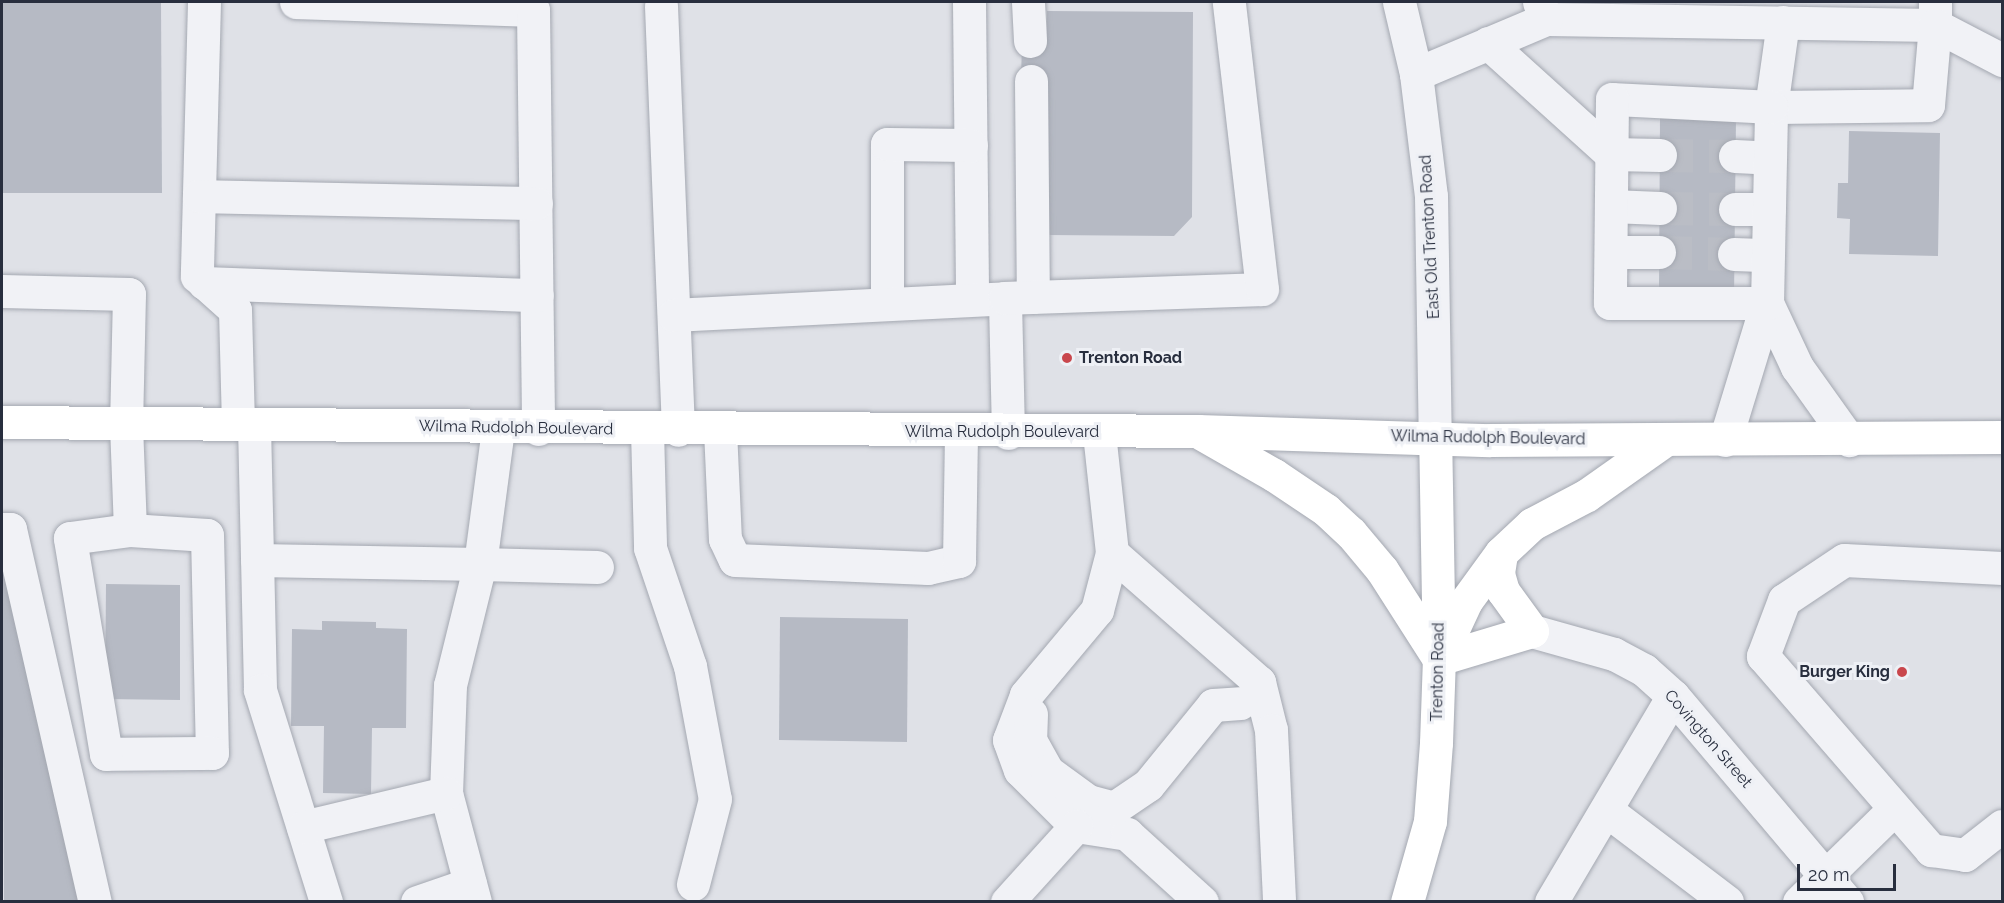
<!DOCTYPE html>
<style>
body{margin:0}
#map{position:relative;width:2004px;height:903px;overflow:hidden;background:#dfe1e7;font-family:Raleway,sans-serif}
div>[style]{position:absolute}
.building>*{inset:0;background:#b6bac4}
.minor-tunnel>*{height:33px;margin-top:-16.5px;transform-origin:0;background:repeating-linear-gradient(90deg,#babdc5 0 33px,transparent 0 49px)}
.roads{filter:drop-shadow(0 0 2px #a4a8b1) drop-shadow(0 0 2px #a4a8b1)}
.minor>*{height:33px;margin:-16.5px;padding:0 16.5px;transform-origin:16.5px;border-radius:16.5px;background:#f1f2f6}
.major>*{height:33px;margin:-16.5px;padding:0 16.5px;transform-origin:16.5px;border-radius:16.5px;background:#fff}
.highway>*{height:33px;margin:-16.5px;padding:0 16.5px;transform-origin:16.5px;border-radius:16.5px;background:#fff}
.dots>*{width:16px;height:16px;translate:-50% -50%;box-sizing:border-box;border:3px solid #eef0f5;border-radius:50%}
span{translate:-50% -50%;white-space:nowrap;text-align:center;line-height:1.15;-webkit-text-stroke:6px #eef0f5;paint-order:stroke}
.street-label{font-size:16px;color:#282e3e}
.poi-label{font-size:16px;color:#282e3e;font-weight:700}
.left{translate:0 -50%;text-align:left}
.right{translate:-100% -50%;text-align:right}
.frame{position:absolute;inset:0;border:3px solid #282e3e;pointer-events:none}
.scale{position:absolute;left:1797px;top:864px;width:99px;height:27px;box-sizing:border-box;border:3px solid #282e3e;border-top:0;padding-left:8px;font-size:18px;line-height:21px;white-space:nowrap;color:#282e3e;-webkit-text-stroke:4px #eef0f5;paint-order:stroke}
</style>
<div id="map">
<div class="building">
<i style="clip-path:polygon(2px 2px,161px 2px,162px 193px,2px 193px)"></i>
<i style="clip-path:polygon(1047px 11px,1193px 12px,1192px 217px,1174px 236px,1047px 235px,1021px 80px,1022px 41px,1047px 41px)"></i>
<i style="clip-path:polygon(1660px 117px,1736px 118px,1734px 298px,1659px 297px)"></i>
<i style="clip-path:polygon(1849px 131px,1940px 133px,1938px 256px,1849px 254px,1850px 219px,1837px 218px,1838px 183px,1848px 183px)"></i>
<i style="clip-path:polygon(2px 557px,83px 902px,4px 902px)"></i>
<i style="clip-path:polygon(106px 584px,180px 585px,180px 700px,105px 699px)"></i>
<i style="clip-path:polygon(780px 617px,908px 619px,907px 742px,779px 740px)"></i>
<i style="clip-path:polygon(322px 621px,376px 622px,376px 628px,407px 629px,406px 728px,372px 728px,371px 794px,323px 793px,324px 726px,291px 726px,292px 629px,322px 630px)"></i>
</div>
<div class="minor-tunnel">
<i style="left:1660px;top:155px;width:75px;rotate:0.8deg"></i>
<i style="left:1660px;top:208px;width:75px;rotate:0.8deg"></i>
<i style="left:1659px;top:252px;width:75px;rotate:1.5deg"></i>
</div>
<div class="roads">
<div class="minor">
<i style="left:204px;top:2px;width:274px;rotate:91.5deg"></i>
<i style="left:197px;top:276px;width:51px;rotate:41.8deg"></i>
<i style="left:235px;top:310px;width:114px;rotate:88.5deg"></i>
<i style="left:296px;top:2px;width:237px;rotate:1.9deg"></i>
<i style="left:533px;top:10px;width:419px;rotate:89.3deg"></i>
<i style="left:969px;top:2px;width:297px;rotate:89.4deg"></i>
<i style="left:1028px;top:2px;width:39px;rotate:87deg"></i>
<i style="left:1399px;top:2px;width:74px;rotate:76.7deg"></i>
<i style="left:1416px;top:74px;width:123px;rotate:83deg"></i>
<i style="left:1431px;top:196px;width:242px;rotate:89.1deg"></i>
<i style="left:1539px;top:2px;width:18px;rotate:68deg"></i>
<i style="left:1546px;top:19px;width:389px;rotate:0.9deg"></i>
<i style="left:1935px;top:25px;width:23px;rotate:-90deg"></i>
<i style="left:661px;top:6px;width:424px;rotate:87.7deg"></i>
<i style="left:1783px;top:22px;width:86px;rotate:98deg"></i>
<i style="left:1771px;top:107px;width:157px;rotate:-0.7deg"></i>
<i style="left:1928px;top:105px;width:80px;rotate:-85deg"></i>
<i style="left:1935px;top:25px;width:76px;rotate:27.6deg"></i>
<i style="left:1488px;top:43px;width:166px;rotate:42.1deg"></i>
<i style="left:1611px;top:154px;width:49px;rotate:1.2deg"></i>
<i style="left:1416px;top:74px;width:141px;rotate:-22.9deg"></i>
<i style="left:1031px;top:81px;width:216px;rotate:89.5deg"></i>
<i style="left:1735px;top:156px;width:35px;rotate:3deg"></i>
<i style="left:199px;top:196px;width:337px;rotate:1.2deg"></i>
<i style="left:1611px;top:206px;width:49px;rotate:2.3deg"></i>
<i style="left:1735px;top:209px;width:34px"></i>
<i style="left:1611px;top:252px;width:48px"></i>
<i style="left:1734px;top:254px;width:34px;rotate:2deg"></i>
<i style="left:204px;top:283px;width:333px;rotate:2.1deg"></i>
<i style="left:2px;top:291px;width:127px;rotate:1.4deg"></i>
<i style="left:129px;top:294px;width:131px;rotate:91.3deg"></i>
<i style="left:126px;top:425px;width:105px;rotate:87.8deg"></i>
<i style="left:130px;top:530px;width:77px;rotate:3.7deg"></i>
<i style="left:207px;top:535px;width:218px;rotate:88.7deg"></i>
<i style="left:212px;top:753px;width:106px;rotate:179.5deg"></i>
<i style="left:106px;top:754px;width:219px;rotate:-99.5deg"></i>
<i style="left:70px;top:538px;width:61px;rotate:-7.6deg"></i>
<i style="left:1767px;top:303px;width:71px;rotate:64.9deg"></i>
<i style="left:1797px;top:367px;width:90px;rotate:54.5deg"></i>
<i style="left:887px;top:304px;width:160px;rotate:-90deg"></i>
<i style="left:887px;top:144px;width:84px;rotate:0.7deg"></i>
<i style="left:674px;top:315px;width:331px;rotate:-2.9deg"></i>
<i style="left:254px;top:425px;width:265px;rotate:88.7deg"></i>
<i style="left:260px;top:690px;width:222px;rotate:72.7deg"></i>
<i style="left:498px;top:429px;width:136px;rotate:97.6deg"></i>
<i style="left:480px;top:564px;width:117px;rotate:1.5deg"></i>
<i style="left:647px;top:430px;width:118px;rotate:88.5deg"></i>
<i style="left:650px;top:548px;width:125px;rotate:71.3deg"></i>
<i style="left:690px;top:666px;width:135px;rotate:79.4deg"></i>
<i style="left:715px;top:799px;width:88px;rotate:104.5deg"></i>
<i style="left:720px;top:430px;width:109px;rotate:87.4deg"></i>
<i style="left:725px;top:539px;width:23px;rotate:65deg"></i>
<i style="left:735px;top:560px;width:193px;rotate:2.4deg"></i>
<i style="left:928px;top:568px;width:32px;rotate:-13deg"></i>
<i style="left:959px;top:561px;width:129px;rotate:-89.1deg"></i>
<i style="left:1008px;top:433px;width:135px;rotate:-91.3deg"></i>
<i style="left:1005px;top:298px;width:257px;rotate:-2deg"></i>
<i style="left:1262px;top:289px;width:289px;rotate:-96.6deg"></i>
<i style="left:1099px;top:433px;width:121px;rotate:83.8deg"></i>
<i style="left:1112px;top:553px;width:59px;rotate:104.7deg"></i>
<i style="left:1097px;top:610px;width:111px;rotate:129.9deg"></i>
<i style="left:1026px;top:695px;width:48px;rotate:110.7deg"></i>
<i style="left:1009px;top:740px;width:32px;rotate:70deg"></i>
<i style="left:1020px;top:770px;width:79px;rotate:45deg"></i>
<i style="left:1076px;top:826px;width:52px;rotate:8.9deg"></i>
<i style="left:1127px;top:834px;width:101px;rotate:42.2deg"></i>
<i style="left:1725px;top:440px;width:143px;rotate:-73deg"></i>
<i style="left:1767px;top:303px;width:196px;rotate:-88.8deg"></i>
<i style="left:1771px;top:107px;width:159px;rotate:-177.1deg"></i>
<i style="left:1612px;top:99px;width:204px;rotate:90.6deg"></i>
<i style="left:1610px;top:303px;width:157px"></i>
<i style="left:2px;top:529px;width:8px"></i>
<i style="left:10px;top:529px;width:383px;rotate:77.2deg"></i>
<i style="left:1112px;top:553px;width:196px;rotate:41.3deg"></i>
<i style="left:1259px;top:682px;width:49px;rotate:76deg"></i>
<i style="left:1271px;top:730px;width:172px;rotate:87.3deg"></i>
<i style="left:257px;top:560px;width:223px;rotate:1deg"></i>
<i style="left:480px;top:564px;width:125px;rotate:103.9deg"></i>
<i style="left:450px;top:685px;width:108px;rotate:92.1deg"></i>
<i style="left:446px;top:793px;width:113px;rotate:75.1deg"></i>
<i style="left:2002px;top:568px;width:158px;rotate:-177.1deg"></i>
<i style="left:1844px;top:560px;width:72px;rotate:146.3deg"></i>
<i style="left:1784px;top:600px;width:60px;rotate:110.6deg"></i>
<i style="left:1763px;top:656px;width:257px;rotate:49.1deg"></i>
<i style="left:1931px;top:850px;width:34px;rotate:8deg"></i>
<i style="left:1965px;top:855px;width:47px;rotate:-38.1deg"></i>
<i style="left:1532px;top:631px;width:85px;rotate:15.7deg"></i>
<i style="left:1614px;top:654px;width:34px;rotate:28deg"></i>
<i style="left:1644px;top:670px;width:39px;rotate:42deg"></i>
<i style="left:1673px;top:696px;width:270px;rotate:49.8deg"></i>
<i style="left:1031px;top:714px;width:26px;rotate:92deg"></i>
<i style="left:1030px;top:740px;width:35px;rotate:61deg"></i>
<i style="left:1047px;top:771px;width:51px;rotate:36.2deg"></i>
<i style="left:1088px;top:801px;width:27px;rotate:15deg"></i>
<i style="left:1114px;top:808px;width:41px;rotate:-34.1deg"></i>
<i style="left:1148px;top:785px;width:103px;rotate:-50.9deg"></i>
<i style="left:1213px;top:705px;width:27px;rotate:-4deg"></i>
<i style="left:1606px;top:810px;width:152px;rotate:37.2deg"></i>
<i style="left:303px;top:827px;width:147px;rotate:-13.4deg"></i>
<i style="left:417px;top:902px;width:56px;rotate:-18.8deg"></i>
<i style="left:1007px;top:902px;width:103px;rotate:-47.8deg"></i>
<i style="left:1551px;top:902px;width:239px;rotate:-59.4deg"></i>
<i style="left:1799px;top:902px;width:133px;rotate:-44.4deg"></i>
</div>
<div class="major">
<i style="left:1439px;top:659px;width:97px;rotate:-16.8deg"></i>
<i style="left:1532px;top:631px;width:49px;rotate:-125.9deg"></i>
<i style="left:1503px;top:591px;width:19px;rotate:-106deg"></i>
<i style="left:1498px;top:573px;width:20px;rotate:-81deg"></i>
<i style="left:1407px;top:902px;width:84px;rotate:-74.1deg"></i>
<i style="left:1430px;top:821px;width:78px;rotate:-85.6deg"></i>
<i style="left:1436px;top:743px;width:84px;rotate:-88deg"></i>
<i style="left:1439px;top:659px;width:221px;rotate:-91deg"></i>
</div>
<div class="highway">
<i style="left:2px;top:422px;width:1196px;rotate:0.43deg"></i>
<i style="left:1198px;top:431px;width:292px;rotate:1.8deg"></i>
<i style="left:1490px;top:440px;width:512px;rotate:-0.34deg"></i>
<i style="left:1202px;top:434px;width:83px;rotate:29.7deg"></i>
<i style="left:1274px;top:475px;width:63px;rotate:33.9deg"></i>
<i style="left:1326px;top:510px;width:34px;rotate:43deg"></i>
<i style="left:1351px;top:533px;width:48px;rotate:50deg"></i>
<i style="left:1382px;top:570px;width:106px;rotate:57.4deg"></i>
<i style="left:1439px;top:659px;width:64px;rotate:-65deg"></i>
<i style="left:1466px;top:601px;width:59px;rotate:-53.9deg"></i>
<i style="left:1501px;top:553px;width:42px;rotate:-43.1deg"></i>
<i style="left:1532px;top:524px;width:62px;rotate:-27.8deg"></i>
<i style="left:1587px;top:495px;width:95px;rotate:-35.2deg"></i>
</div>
</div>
<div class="dots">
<i style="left:1067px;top:358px;background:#c9474d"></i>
<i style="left:1902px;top:672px;background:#c9474d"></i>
</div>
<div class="street-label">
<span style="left:1430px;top:237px;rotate:-93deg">East Old Trenton Road</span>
<span style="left:516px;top:428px;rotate:1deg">Wilma Rudolph Boulevard</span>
<span style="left:1002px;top:432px">Wilma Rudolph Boulevard</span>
<span style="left:1488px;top:438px;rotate:1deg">Wilma Rudolph Boulevard</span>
<span style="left:1438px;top:672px;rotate:-89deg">Trenton Road</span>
<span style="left:1708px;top:739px;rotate:49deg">Covington Street</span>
</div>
<div class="poi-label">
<span class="left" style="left:1079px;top:358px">Trenton Road</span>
<span class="right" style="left:1890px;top:672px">Burger King</span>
</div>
<div class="frame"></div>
<div class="scale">20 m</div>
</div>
